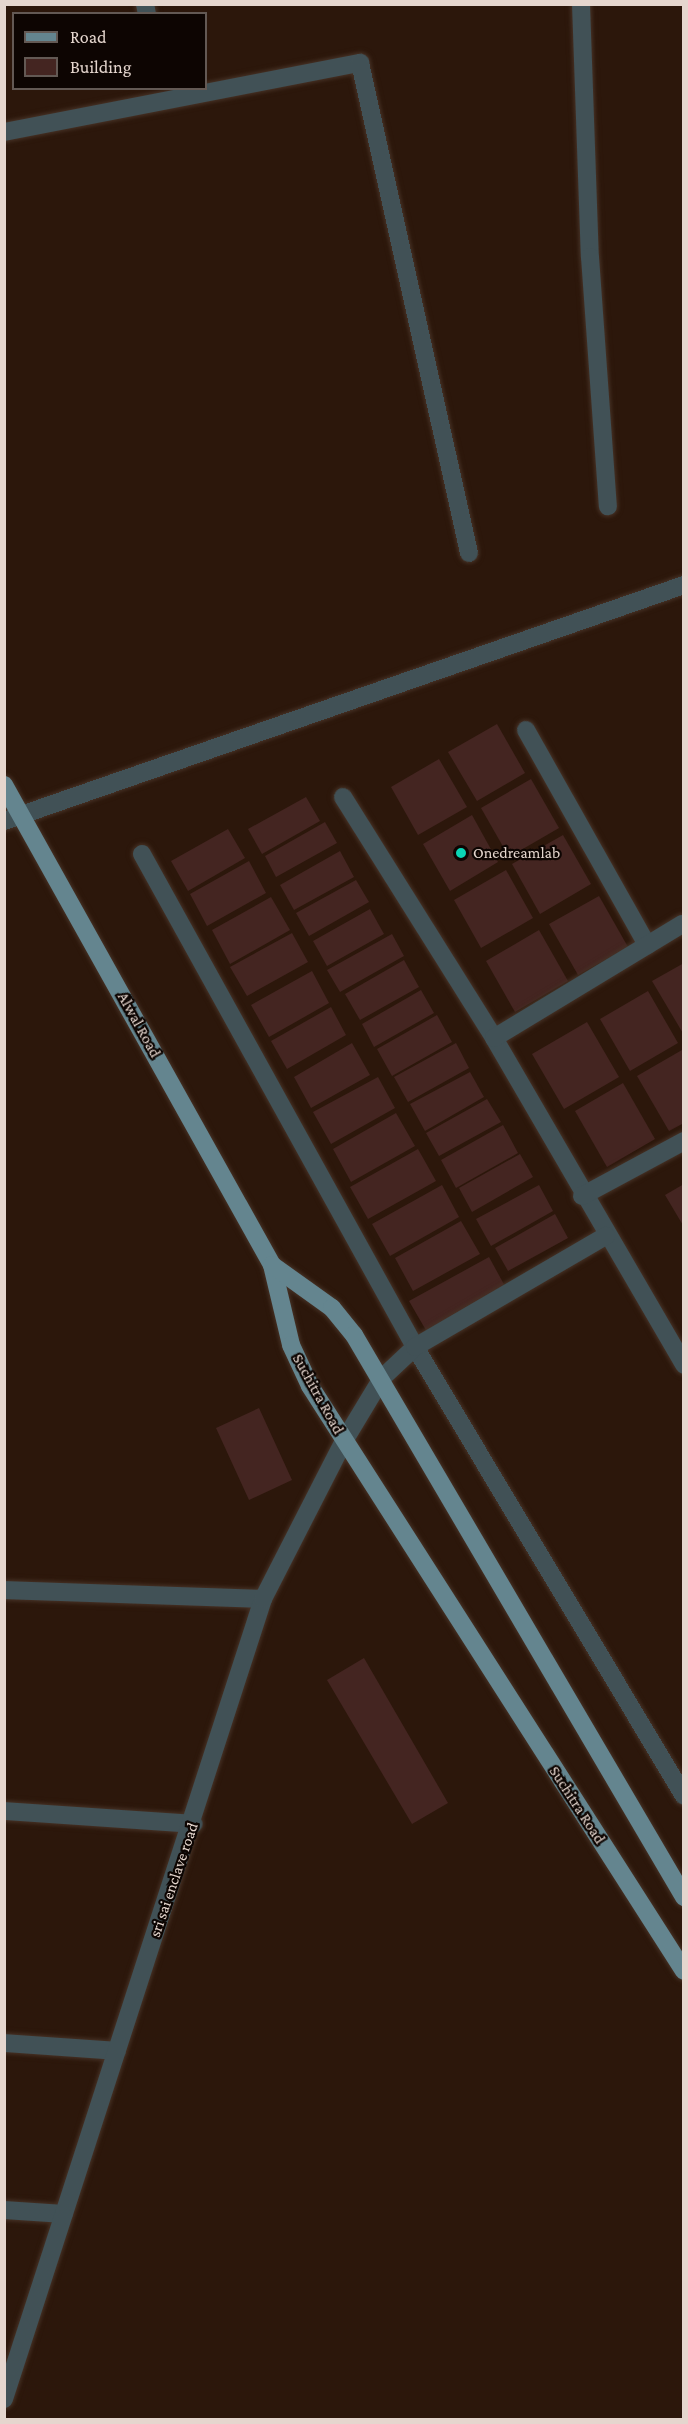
<!DOCTYPE html>
<style>
body{margin:0}
#map{position:relative;width:688px;height:2424px;overflow:hidden;background:#2c170b;font-family:"Crimson Pro",serif}
div>[style]{position:absolute}
.building>*{inset:0;background:#442521}
.roads{filter:drop-shadow(0 0 2px #463226) drop-shadow(0 0 2px #463226)}
.minor>*{height:18px;margin:-9px;padding:0 9px;transform-origin:9px;border-radius:9px;background:#415156}
.major>*{height:18px;margin:-9px;padding:0 9px;transform-origin:9px;border-radius:9px;background:#64858f}
.dots>*{width:16px;height:16px;translate:-50% -50%;box-sizing:border-box;border:3px solid #0d0502;border-radius:50%}
span{translate:-50% -50%;white-space:nowrap;text-align:center;line-height:1.15;-webkit-text-stroke:4.5px #0d0502;paint-order:stroke}
.poi-label{font-size:16px;color:#e5d6ce}
.left{translate:0 -50%;text-align:left}
.street-label{font-size:16px;color:#e5d6ce}
.frame{position:absolute;inset:0;border:6px solid #e5d6ce;pointer-events:none}
.legend{position:absolute;left:12px;top:12px;width:195px;height:78px;box-sizing:border-box;background:#0d0502;border:2px solid #635954;margin:0;padding:8px 10px;list-style:none;font-size:18px;color:#e5d6ce}
.legend li{display:flex;align-items:center;gap:12px;height:30px}
.legend b{width:30px;border:2px solid #635954}
</style>
<div id="map">
<div class="building">
<i style="clip-path:polygon(497px 724px,525px 773px,477px 801px,448px 752px)"></i>
<i style="clip-path:polygon(439px 759px,467px 807px,418px 835px,391px 787px)"></i>
<i style="clip-path:polygon(531px 779px,559px 828px,509px 857px,481px 808px)"></i>
<i style="clip-path:polygon(306px 797px,320px 821px,262px 854px,248px 829px)"></i>
<i style="clip-path:polygon(472px 815px,498px 862px,450px 891px,423px 844px)"></i>
<i style="clip-path:polygon(325px 822px,337px 843px,276px 877px,265px 856px)"></i>
<i style="clip-path:polygon(228px 829px,245px 858px,188px 891px,171px 861px)"></i>
<i style="clip-path:polygon(563px 835px,591px 884px,540px 914px,512px 864px)"></i>
<i style="clip-path:polygon(340px 851px,354px 877px,294px 910px,280px 885px)"></i>
<i style="clip-path:polygon(249px 861px,266px 893px,207px 926px,190px 894px)"></i>
<i style="clip-path:polygon(506px 870px,533px 918px,481px 948px,454px 900px)"></i>
<i style="clip-path:polygon(356px 880px,369px 902px,309px 936px,296px 913px)"></i>
<i style="clip-path:polygon(599px 896px,628px 947px,578px 975px,549px 924px)"></i>
<i style="clip-path:polygon(271px 897px,290px 930px,230px 964px,212px 930px)"></i>
<i style="clip-path:polygon(370px 909px,384px 934px,327px 966px,313px 941px)"></i>
<i style="clip-path:polygon(539px 930px,568px 981px,515px 1012px,486px 961px)"></i>
<i style="clip-path:polygon(292px 933px,308px 962px,247px 996px,230px 967px)"></i>
<i style="clip-path:polygon(392px 934px,404px 956px,340px 992px,327px 970px)"></i>
<i style="clip-path:polygon(404px 960px,419px 987px,360px 1020px,345px 994px)"></i>
<i style="clip-path:polygon(684px 963px,684px 1035px,652px 981px)"></i>
<i style="clip-path:polygon(312px 971px,329px 1003px,269px 1037px,251px 1005px)"></i>
<i style="clip-path:polygon(421px 990px,434px 1013px,374px 1047px,362px 1024px)"></i>
<i style="clip-path:polygon(648px 991px,678px 1043px,630px 1071px,600px 1019px)"></i>
<i style="clip-path:polygon(331px 1007px,346px 1035px,287px 1069px,271px 1041px)"></i>
<i style="clip-path:polygon(437px 1015px,452px 1042px,392px 1076px,377px 1049px)"></i>
<i style="clip-path:polygon(587px 1022px,619px 1077px,564px 1109px,532px 1054px)"></i>
<i style="clip-path:polygon(352px 1043px,370px 1075px,311px 1108px,294px 1077px)"></i>
<i style="clip-path:polygon(456px 1043px,469px 1068px,408px 1102px,394px 1077px)"></i>
<i style="clip-path:polygon(682px 1050px,684px 1123px,669px 1131px,637px 1076px)"></i>
<i style="clip-path:polygon(470px 1072px,484px 1097px,425px 1131px,410px 1104px)"></i>
<i style="clip-path:polygon(378px 1077px,395px 1108px,331px 1144px,313px 1112px)"></i>
<i style="clip-path:polygon(623px 1083px,655px 1139px,607px 1167px,575px 1111px)"></i>
<i style="clip-path:polygon(487px 1099px,501px 1122px,439px 1156px,426px 1133px)"></i>
<i style="clip-path:polygon(396px 1113px,415px 1146px,351px 1182px,333px 1149px)"></i>
<i style="clip-path:polygon(503px 1125px,518px 1153px,456px 1188px,441px 1160px)"></i>
<i style="clip-path:polygon(418px 1149px,436px 1181px,368px 1219px,350px 1187px)"></i>
<i style="clip-path:polygon(520px 1154px,533px 1177px,472px 1212px,459px 1188px)"></i>
<i style="clip-path:polygon(684px 1184px,684px 1227px,665px 1195px)"></i>
<i style="clip-path:polygon(442px 1185px,459px 1217px,390px 1256px,372px 1224px)"></i>
<i style="clip-path:polygon(539px 1185px,553px 1211px,491px 1246px,476px 1219px)"></i>
<i style="clip-path:polygon(555px 1214px,568px 1238px,508px 1271px,495px 1248px)"></i>
<i style="clip-path:polygon(461px 1221px,480px 1254px,413px 1291px,395px 1258px)"></i>
<i style="clip-path:polygon(489px 1257px,506px 1288px,427px 1332px,409px 1301px)"></i>
<i style="clip-path:polygon(259px 1408px,292px 1480px,249px 1500px,216px 1428px)"></i>
<i style="clip-path:polygon(364px 1658px,448px 1803px,412px 1824px,327px 1680px)"></i>
</div>
<div class="roads">
<div class="minor">
<i style="left:145px;top:4px;width:10px;rotate:79deg"></i>
<i style="left:581px;top:4px;width:253px;rotate:88deg"></i>
<i style="left:590px;top:257px;width:250px;rotate:85.9deg"></i>
<i style="left:4px;top:132px;width:363px;rotate:-11deg"></i>
<i style="left:360px;top:63px;width:502px;rotate:77.46deg"></i>
<i style="left:526px;top:730px;width:247px;rotate:60.6deg"></i>
<i style="left:343px;top:797px;width:284px;rotate:57.9deg"></i>
<i style="left:494px;top:1038px;width:378px;rotate:59.8deg"></i>
<i style="left:4px;top:821px;width:720px;rotate:-19.14deg"></i>
<i style="left:142px;top:854px;width:564px;rotate:61.02deg"></i>
<i style="left:415px;top:1347px;width:523px;rotate:59.07deg"></i>
<i style="left:494px;top:1038px;width:220px;rotate:-31.2deg"></i>
<i style="left:582px;top:1196px;width:116px;rotate:-28.3deg"></i>
<i style="left:4px;top:1590px;width:259px;rotate:2deg"></i>
<i style="left:4px;top:1811px;width:190px;rotate:3.9deg"></i>
<i style="left:4px;top:2043px;width:113px;rotate:4deg"></i>
<i style="left:4px;top:2210px;width:60px;rotate:3.8deg"></i>
<i style="left:4px;top:2399px;width:841px;rotate:-72.06deg"></i>
<i style="left:263px;top:1599px;width:178px;rotate:-62.9deg"></i>
<i style="left:344px;top:1441px;width:74px;rotate:-58.9deg"></i>
<i style="left:382px;top:1378px;width:45px;rotate:-43.2deg"></i>
<i style="left:415px;top:1347px;width:221px;rotate:-30.2deg"></i>
</div>
<div class="major">
<i style="left:4px;top:785px;width:550px;rotate:60.82deg"></i>
<i style="left:272px;top:1265px;width:82px;rotate:76.6deg"></i>
<i style="left:291px;top:1345px;width:45px;rotate:65.1deg"></i>
<i style="left:310px;top:1386px;width:694px;rotate:57.41deg"></i>
<i style="left:272px;top:1265px;width:74px;rotate:35.6deg"></i>
<i style="left:332px;top:1308px;width:35px;rotate:51deg"></i>
<i style="left:354px;top:1335px;width:652px;rotate:59.58deg"></i>
</div>
</div>
<div class="dots">
<i style="left:461px;top:853px;background:#0bd5b5"></i>
</div>
<div class="poi-label">
<span class="left" style="left:473px;top:853px">Onedreamlab</span>
</div>
<div class="street-label">
<span style="left:139px;top:1025px;rotate:61deg">Alwal Road</span>
<span style="left:318px;top:1394px;rotate:61deg">Suchitra Road</span>
<span style="left:577px;top:1805px;rotate:57deg">Suchitra Road</span>
<span style="left:174px;top:1880px;rotate:-71deg">sri sai enclave road</span>
</div>
<div class="frame"></div>
<ul class="legend">
<li><b style="height:8px;background:#64858f"></b>Road</li>
<li><b style="height:16px;background:#442521"></b>Building</li>
</ul>
</div>
